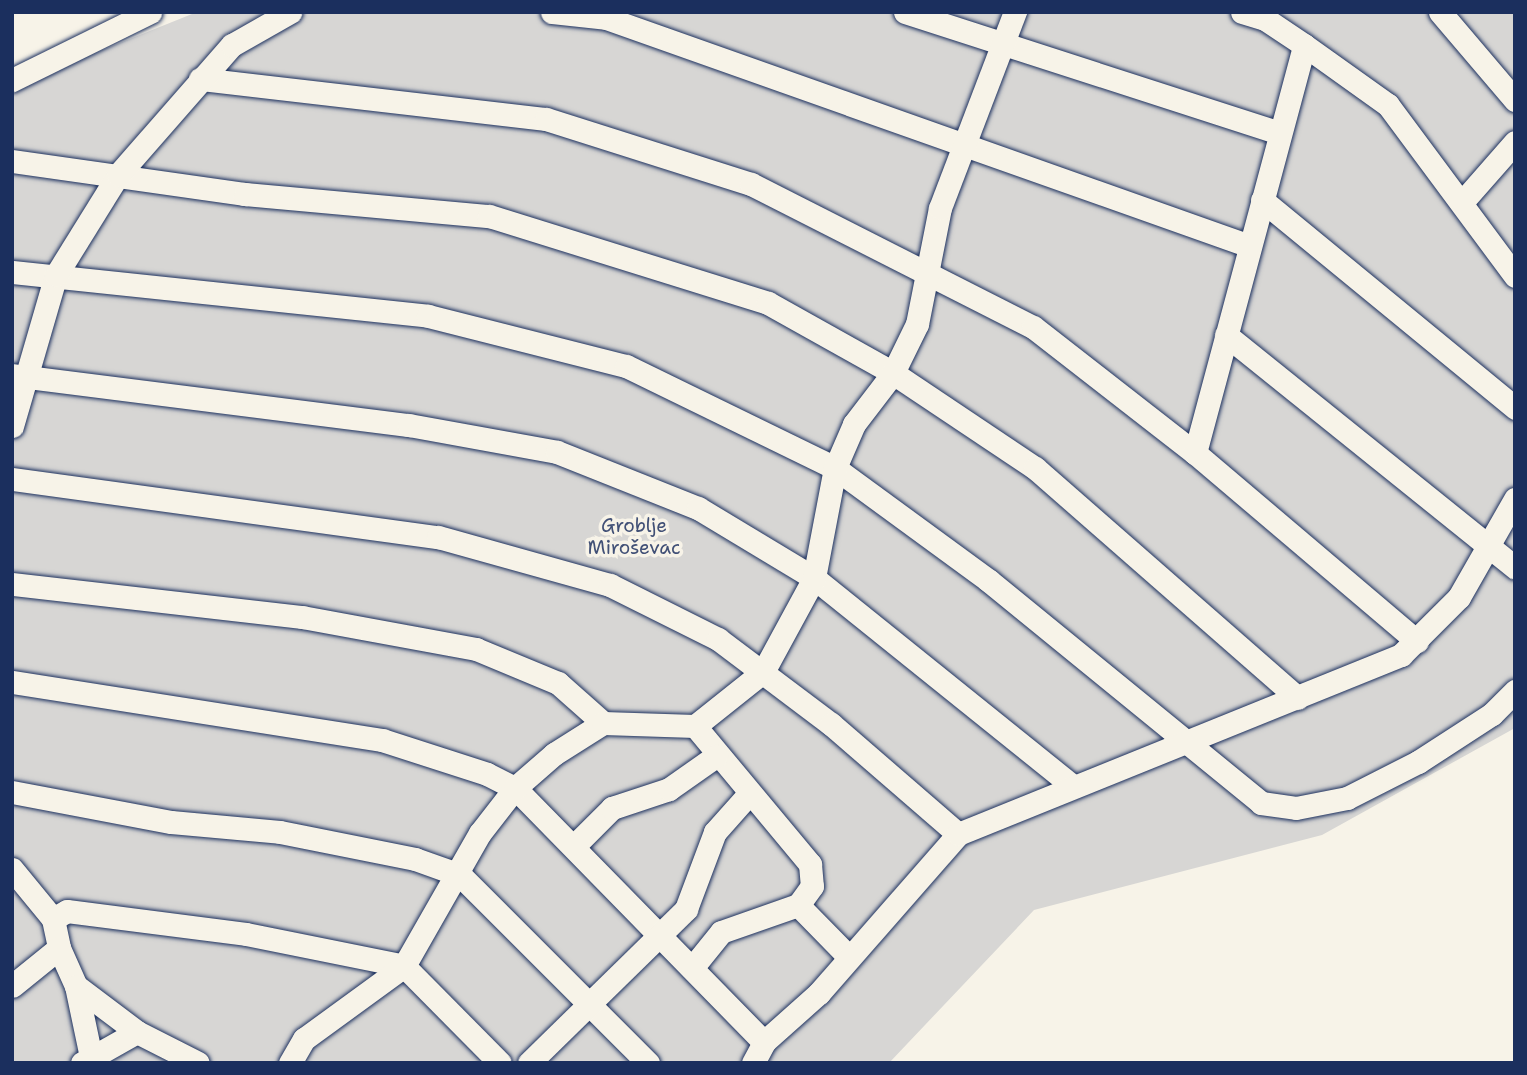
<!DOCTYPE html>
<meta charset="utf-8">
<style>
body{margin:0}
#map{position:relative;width:1527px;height:1075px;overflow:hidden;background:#f7f3e8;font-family:"Shantell Sans",sans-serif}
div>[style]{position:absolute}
.green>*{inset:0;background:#d7d6d4}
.roads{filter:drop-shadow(0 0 2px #1b2f5e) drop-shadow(0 0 2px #1b2f5e)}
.minor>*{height:23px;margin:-11.5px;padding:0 11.5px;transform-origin:11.5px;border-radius:11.5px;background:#f7f3e8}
span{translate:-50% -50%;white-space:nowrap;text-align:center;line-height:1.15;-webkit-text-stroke:7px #f7f3e8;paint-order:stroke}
.park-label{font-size:19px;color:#415076}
.frame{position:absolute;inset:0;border:14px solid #1b2f5e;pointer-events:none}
</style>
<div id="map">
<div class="green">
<i style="clip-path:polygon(197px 12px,1515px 12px,1515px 728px,1322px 835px,1034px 910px,889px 1063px,12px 1063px,12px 95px,60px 67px)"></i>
</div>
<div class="roads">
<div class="minor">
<i style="left:552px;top:12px;width:54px;rotate:6.3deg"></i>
<i style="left:606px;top:18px;width:683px;rotate:19.5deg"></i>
<i style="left:905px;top:12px;width:393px;rotate:17.9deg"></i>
<i style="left:1440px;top:12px;width:116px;rotate:49.6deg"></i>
<i style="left:1304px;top:45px;width:103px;rotate:35.5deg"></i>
<i style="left:1388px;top:105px;width:213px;rotate:53.4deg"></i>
<i style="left:200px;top:79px;width:348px;rotate:6.6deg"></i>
<i style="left:546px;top:119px;width:215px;rotate:17.6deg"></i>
<i style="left:751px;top:184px;width:316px;rotate:26.9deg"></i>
<i style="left:1033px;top:327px;width:205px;rotate:37.9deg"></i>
<i style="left:1195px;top:453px;width:291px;rotate:40.3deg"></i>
<i style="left:12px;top:80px;width:154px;rotate:-26.2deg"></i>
<i style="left:12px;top:161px;width:235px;rotate:8.1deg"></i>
<i style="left:245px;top:194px;width:245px;rotate:5.2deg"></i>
<i style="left:489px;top:216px;width:292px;rotate:17.3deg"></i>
<i style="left:768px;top:303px;width:143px;rotate:29.2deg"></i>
<i style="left:893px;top:373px;width:171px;rotate:33.8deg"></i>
<i style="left:1035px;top:468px;width:349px;rotate:41.2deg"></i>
<i style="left:1262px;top:200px;width:328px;rotate:39.4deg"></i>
<i style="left:1464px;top:200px;width:77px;rotate:-48.7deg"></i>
<i style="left:12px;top:272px;width:418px;rotate:6deg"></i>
<i style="left:428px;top:316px;width:204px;rotate:14.2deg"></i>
<i style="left:626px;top:366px;width:233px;rotate:26deg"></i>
<i style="left:835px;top:468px;width:190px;rotate:36.2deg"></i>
<i style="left:988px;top:580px;width:353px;rotate:39.2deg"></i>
<i style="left:1261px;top:803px;width:35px;rotate:8deg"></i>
<i style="left:1296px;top:808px;width:52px;rotate:-11.1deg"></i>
<i style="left:1347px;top:798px;width:80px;rotate:-26.9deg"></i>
<i style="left:1418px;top:762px;width:88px;rotate:-33deg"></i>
<i style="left:1492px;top:714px;width:33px;rotate:-45deg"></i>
<i style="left:1226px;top:335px;width:371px;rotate:38.8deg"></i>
<i style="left:12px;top:375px;width:400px;rotate:7.2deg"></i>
<i style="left:409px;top:425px;width:150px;rotate:10.3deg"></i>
<i style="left:557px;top:452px;width:152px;rotate:21.7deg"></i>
<i style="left:698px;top:508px;width:135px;rotate:31.1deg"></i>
<i style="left:814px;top:578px;width:329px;rotate:38.8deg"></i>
<i style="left:12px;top:426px;width:157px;rotate:-73.8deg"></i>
<i style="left:56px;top:275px;width:118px;rotate:-58.2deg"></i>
<i style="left:118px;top:175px;width:173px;rotate:-48.8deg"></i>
<i style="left:232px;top:45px;width:67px;rotate:-29.6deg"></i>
<i style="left:1195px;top:453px;width:422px;rotate:-75deg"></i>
<i style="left:1304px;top:45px;width:47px;rotate:-146.3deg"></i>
<i style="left:1265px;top:19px;width:24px;rotate:-163deg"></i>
<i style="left:12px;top:479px;width:430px;rotate:7.8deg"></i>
<i style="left:438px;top:537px;width:179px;rotate:15.6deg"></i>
<i style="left:610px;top:585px;width:121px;rotate:26.6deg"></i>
<i style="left:718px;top:639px;width:141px;rotate:37deg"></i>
<i style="left:831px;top:724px;width:168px;rotate:40.9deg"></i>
<i style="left:12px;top:584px;width:292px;rotate:6.5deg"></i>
<i style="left:302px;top:617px;width:177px;rotate:10.4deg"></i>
<i style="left:476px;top:649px;width:89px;rotate:22.5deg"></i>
<i style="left:558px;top:683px;width:60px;rotate:41.6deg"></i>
<i style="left:12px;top:682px;width:375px;rotate:8.9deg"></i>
<i style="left:382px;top:740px;width:110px;rotate:17.9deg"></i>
<i style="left:487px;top:774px;width:31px;rotate:27deg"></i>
<i style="left:515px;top:788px;width:356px;rotate:45.6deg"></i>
<i style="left:695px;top:726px;width:180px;rotate:50.2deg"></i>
<i style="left:810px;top:864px;width:22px;rotate:85deg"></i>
<i style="left:812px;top:886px;width:24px;rotate:126deg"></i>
<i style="left:798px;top:905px;width:73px;rotate:45.6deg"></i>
<i style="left:12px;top:792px;width:162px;rotate:10.7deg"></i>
<i style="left:171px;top:822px;width:109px;rotate:5.2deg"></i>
<i style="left:280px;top:832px;width:138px;rotate:11.3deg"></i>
<i style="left:415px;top:859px;width:48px;rotate:19.6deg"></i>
<i style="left:460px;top:875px;width:266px;rotate:45deg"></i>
<i style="left:574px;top:846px;width:54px;rotate:-45deg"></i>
<i style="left:612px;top:808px;width:60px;rotate:-18.4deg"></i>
<i style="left:669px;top:789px;width:57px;rotate:-35.1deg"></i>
<i style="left:12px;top:869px;width:65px;rotate:50.6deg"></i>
<i style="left:53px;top:919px;width:30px;rotate:78deg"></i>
<i style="left:59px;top:948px;width:60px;rotate:141deg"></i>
<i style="left:53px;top:919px;width:16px;rotate:-30deg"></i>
<i style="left:67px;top:911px;width:180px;rotate:7.3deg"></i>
<i style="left:246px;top:934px;width:161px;rotate:11.4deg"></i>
<i style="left:404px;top:966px;width:136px;rotate:45.3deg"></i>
<i style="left:59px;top:948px;width:42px;rotate:65.9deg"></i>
<i style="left:76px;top:986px;width:76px;rotate:37deg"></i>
<i style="left:137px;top:1032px;width:68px;rotate:26.9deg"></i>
<i style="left:692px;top:968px;width:46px;rotate:-51.1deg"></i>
<i style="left:721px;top:932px;width:82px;rotate:-19.3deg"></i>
<i style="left:76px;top:986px;width:73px;rotate:78.1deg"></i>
<i style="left:82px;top:1063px;width:63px;rotate:-29.4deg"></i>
<i style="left:290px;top:1063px;width:28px;rotate:-60deg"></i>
<i style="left:304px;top:1039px;width:124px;rotate:-36.1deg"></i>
<i style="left:404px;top:966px;width:153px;rotate:-60.3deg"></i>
<i style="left:480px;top:833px;width:57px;rotate:-52.1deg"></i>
<i style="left:515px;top:788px;width:52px;rotate:-41.1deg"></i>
<i style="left:554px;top:754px;width:58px;rotate:-32.3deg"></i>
<i style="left:603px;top:723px;width:92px;rotate:1.9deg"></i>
<i style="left:695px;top:726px;width:87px;rotate:-38.5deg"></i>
<i style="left:763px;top:672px;width:107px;rotate:-61.5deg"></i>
<i style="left:814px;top:578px;width:112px;rotate:-79.2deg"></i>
<i style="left:835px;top:468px;width:48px;rotate:-66.6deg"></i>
<i style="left:854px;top:424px;width:64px;rotate:-52.6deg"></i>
<i style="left:893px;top:373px;width:55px;rotate:-63.9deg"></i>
<i style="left:917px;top:324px;width:118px;rotate:-78.8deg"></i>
<i style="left:940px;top:208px;width:210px;rotate:-69.1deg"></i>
<i style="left:529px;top:1063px;width:220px;rotate:-44.4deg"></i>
<i style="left:686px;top:909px;width:82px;rotate:-69.4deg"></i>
<i style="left:715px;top:832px;width:50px;rotate:-48.3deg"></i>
<i style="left:753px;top:1063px;width:24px;rotate:-62deg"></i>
<i style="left:764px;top:1042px;width:74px;rotate:-41.7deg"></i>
<i style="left:819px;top:993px;width:211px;rotate:-48.8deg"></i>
<i style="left:958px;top:834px;width:478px;rotate:-22deg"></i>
<i style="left:1401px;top:655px;width:82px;rotate:-45deg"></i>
<i style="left:1459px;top:597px;width:113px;rotate:-60.3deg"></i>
</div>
</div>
<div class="park-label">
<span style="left:634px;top:537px">Groblje<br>Miroševac</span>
</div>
<div class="frame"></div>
</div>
